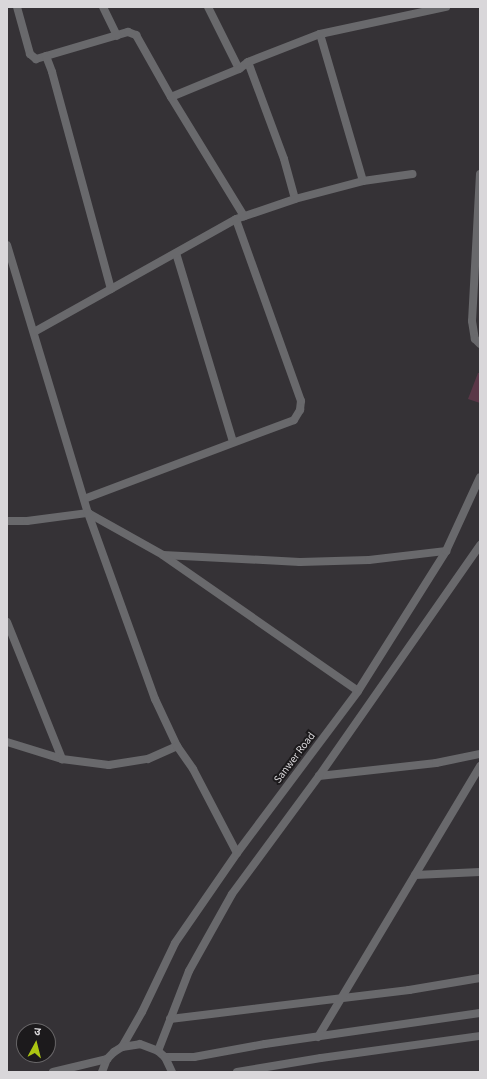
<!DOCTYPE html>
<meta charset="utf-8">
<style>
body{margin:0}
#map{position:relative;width:487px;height:1079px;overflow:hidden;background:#353236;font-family:"Source Sans 3","Noto Sans Devanagari",sans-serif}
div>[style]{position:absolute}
.building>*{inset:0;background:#5b3748}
.minor>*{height:8px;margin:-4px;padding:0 4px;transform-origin:4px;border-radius:4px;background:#69696c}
.tertiary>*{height:8px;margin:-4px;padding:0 4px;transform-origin:4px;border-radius:4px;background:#69696c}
span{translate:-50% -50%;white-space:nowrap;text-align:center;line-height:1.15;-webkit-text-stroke:4px #1c1a1c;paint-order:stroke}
.street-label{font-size:11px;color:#d9d7da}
.frame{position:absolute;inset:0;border:8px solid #d9d7da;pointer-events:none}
.north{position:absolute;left:16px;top:1023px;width:40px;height:40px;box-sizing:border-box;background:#1c1a1c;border:1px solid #686668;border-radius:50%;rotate:7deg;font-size:11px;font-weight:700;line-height:16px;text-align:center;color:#d9d7da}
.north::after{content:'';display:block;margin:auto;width:14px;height:18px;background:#acc612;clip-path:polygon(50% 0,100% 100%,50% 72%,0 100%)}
</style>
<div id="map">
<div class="building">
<i style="clip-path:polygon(478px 373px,480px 373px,480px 403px,468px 399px)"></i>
</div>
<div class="minor">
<i style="left:17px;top:7px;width:49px;rotate:74.5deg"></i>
<i style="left:30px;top:54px;width:8px;rotate:40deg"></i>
<i style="left:36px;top:59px;width:96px;rotate:-16.4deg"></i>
<i style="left:128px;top:32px;width:9px;rotate:21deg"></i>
<i style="left:136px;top:35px;width:71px;rotate:60.6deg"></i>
<i style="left:171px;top:97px;width:140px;rotate:58.5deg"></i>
<i style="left:103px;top:7px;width:32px;rotate:64deg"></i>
<i style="left:208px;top:7px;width:69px;rotate:63.4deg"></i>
<i style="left:320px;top:34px;width:153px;rotate:73.7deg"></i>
<i style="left:46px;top:56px;width:17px;rotate:69deg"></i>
<i style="left:52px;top:72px;width:225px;rotate:74.8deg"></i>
<i style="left:248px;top:62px;width:103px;rotate:69.6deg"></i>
<i style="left:284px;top:159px;width:41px;rotate:74.6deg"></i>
<i style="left:171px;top:97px;width:74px;rotate:-22.4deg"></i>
<i style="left:239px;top:69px;width:11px;rotate:-38deg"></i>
<i style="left:248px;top:62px;width:77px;rotate:-21.3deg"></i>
<i style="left:320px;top:34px;width:129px;rotate:-12.1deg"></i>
<i style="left:480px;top:174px;width:147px;rotate:93.1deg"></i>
<i style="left:472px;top:321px;width:18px;rotate:81deg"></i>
<i style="left:475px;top:339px;width:7px;rotate:45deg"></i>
<i style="left:176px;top:253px;width:197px;rotate:73.2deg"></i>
<i style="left:34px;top:332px;width:231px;rotate:-29.2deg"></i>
<i style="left:236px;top:219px;width:62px;rotate:-18.7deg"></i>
<i style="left:295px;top:199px;width:70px;rotate:-14.8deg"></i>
<i style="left:363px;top:181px;width:50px;rotate:-8deg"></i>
<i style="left:84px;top:499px;width:224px;rotate:-20.6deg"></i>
<i style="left:294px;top:420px;width:12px;rotate:-59deg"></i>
<i style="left:300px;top:410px;width:9px;rotate:-84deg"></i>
<i style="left:301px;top:401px;width:193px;rotate:-109.7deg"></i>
<i style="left:7px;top:521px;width:20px"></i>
<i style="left:27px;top:521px;width:62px;rotate:-7.5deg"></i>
<i style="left:88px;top:513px;width:86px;rotate:29.2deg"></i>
<i style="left:163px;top:555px;width:137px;rotate:2.9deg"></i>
<i style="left:300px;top:562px;width:69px;rotate:-1.7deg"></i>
<i style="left:369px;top:560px;width:78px;rotate:-6.7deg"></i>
<i style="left:164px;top:556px;width:236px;rotate:34.8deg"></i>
<i style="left:7px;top:622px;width:148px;rotate:68.1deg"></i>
<i style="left:7px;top:742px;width:58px;rotate:17.2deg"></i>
<i style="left:62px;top:759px;width:47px;rotate:7.3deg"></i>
<i style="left:109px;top:765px;width:39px;rotate:-9deg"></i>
<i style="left:148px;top:759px;width:32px;rotate:-24deg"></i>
<i style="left:319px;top:776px;width:118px;rotate:-6.3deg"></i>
<i style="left:436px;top:763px;width:45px;rotate:-11.6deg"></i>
<i style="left:415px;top:875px;width:65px;rotate:-2.6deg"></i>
<i style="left:170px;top:1019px;width:241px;rotate:-6.9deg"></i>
<i style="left:409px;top:990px;width:72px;rotate:-9.6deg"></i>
<i style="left:318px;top:1037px;width:316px;rotate:-59.1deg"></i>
</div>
<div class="tertiary">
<i style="left:7px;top:245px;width:280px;rotate:73.2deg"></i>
<i style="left:88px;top:513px;width:198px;rotate:70.2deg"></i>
<i style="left:155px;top:699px;width:52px;rotate:64.9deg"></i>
<i style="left:177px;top:746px;width:28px;rotate:55deg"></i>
<i style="left:193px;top:769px;width:95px;rotate:62.4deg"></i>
<i style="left:122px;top:1047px;width:40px;rotate:-60.3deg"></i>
<i style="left:142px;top:1012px;width:76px;rotate:-64.4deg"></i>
<i style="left:175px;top:943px;width:109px;rotate:-55.4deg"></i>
<i style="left:237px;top:853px;width:202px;rotate:-53.2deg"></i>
<i style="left:358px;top:691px;width:165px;rotate:-57.8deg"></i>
<i style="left:446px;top:551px;width:81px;rotate:-65.3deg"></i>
<i style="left:158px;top:1051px;width:86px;rotate:-68.8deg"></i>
<i style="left:189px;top:971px;width:88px;rotate:-60.8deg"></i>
<i style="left:232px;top:894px;width:147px;rotate:-53.6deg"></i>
<i style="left:319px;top:776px;width:282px;rotate:-55.1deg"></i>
<i style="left:165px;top:1057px;width:29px"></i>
<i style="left:194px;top:1057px;width:72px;rotate:-10.4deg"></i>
<i style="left:265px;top:1044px;width:217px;rotate:-8.2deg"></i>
<i style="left:53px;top:1072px;width:56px;rotate:-13.5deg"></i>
<i style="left:102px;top:1072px;width:14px;rotate:-69deg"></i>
<i style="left:107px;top:1059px;width:10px;rotate:-45deg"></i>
<i style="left:114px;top:1052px;width:9px;rotate:-32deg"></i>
<i style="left:122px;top:1047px;width:18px;rotate:-9deg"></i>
<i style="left:140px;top:1044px;width:19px;rotate:21deg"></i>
<i style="left:158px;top:1051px;width:9px;rotate:41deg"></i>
<i style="left:165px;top:1057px;width:17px;rotate:65deg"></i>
<i style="left:237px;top:1072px;width:85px;rotate:-9.5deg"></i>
<i style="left:321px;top:1058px;width:161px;rotate:-7.9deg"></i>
</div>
<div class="street-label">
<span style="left:295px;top:758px;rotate:-53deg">Sanwer Road</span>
</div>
<div class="frame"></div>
<div class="north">उ</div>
</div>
